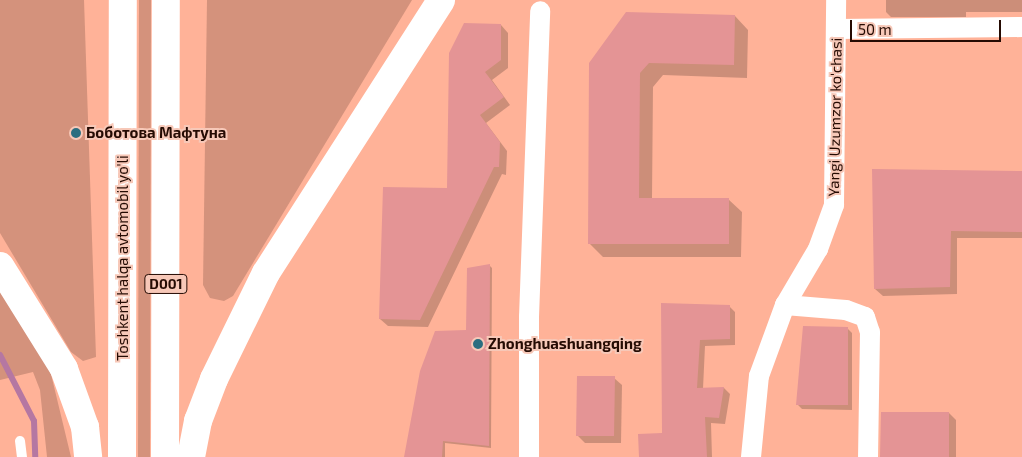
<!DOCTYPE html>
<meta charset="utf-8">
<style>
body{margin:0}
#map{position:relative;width:1022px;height:457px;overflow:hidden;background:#ffb298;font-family:"Exo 2",sans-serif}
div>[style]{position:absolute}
.green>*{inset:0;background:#d4927c}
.shadow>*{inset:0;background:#0003}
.stream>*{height:6px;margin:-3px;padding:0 3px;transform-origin:3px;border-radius:3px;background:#b577a2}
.building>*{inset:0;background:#e49495}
.service>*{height:10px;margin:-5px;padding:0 5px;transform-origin:5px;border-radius:5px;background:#fff}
.minor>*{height:20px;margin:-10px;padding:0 10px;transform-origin:10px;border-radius:10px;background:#fff}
.trunk>*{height:28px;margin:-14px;padding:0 14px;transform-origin:14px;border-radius:14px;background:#fff}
.dots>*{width:14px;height:14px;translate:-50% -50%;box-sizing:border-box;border:2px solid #f7c8b8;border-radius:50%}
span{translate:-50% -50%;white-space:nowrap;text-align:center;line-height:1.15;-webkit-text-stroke:4px #f7c8b8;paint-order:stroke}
.shield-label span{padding:1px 4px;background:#f7c8b8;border:1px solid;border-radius:4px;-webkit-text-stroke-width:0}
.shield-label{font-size:14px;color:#250b03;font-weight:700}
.street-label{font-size:15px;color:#250b03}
.poi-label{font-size:15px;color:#250b03;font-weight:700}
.left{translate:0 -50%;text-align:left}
.scale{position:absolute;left:850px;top:20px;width:151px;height:22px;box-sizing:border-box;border:2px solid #250b03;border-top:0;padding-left:6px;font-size:15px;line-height:18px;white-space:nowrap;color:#250b03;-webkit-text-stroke:4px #f7c8b8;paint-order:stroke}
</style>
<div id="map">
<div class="green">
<i style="clip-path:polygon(0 0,84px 0,96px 357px,83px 361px,71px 352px,0 233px)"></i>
<i style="clip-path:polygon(139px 0,151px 0,150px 457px,138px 457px)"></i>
<i style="clip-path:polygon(207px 0,412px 0,233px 296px,224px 301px,210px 298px,203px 285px)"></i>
<i style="clip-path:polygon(0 290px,50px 370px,71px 457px,47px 457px,40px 390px,33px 372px,0 380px)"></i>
</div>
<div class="shadow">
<i style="clip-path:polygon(886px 0,1022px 0,1022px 12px,966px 12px,966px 17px,891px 17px,886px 12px)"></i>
<i style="clip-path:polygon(735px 16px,748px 30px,747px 78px,663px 75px,653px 87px,652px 199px,728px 199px,742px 212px,741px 257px,603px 257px,589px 243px,591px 63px)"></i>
<i style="clip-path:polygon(501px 25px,508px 33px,508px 68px,492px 80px,510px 105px,486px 123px,507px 151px,506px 175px,502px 174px,428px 327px,388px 326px,380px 319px,448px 189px,450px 53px)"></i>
<i style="clip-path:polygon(1022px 173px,1022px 238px,957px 238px,957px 294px,883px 296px,875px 289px)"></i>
<i style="clip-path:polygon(490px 266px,492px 268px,491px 448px,445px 443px,445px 457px,406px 457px,467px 331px)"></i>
<i style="clip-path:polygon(663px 305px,729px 306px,735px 312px,735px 345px,705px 346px,703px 389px,724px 388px,730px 394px,725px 424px,711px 423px,712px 457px,640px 457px,663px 434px)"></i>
<i style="clip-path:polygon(847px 328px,852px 333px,852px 410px,802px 409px,798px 405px)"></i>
<i style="clip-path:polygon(614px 378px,622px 385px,621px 443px,585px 443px,578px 436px)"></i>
<i style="clip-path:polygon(949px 413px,956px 420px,956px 457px,881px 457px)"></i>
</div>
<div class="stream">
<i style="left:0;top:355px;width:74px;rotate:62.7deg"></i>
<i style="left:34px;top:421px;width:36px;rotate:88deg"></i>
</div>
<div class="building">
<i style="clip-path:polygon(626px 12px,735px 15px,734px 65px,649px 63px,640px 73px,639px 198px,729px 198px,729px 244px,588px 244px,589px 63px)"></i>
<i style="clip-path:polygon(464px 23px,501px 24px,501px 60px,485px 72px,504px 97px,480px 115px,500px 142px,499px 167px,494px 167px,420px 320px,379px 319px,383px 187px,447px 188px,449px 53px)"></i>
<i style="clip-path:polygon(872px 169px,1022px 171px,1022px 232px,951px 231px,950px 287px,874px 289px)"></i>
<i style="clip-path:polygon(490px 264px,489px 446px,443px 441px,442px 457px,404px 457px,420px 371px,435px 331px,466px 330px,467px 268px)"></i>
<i style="clip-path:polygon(661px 303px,730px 305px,730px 339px,700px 340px,697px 388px,724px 387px,719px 418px,705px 417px,707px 457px,639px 457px,638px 434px,662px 433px)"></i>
<i style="clip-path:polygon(803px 326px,848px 327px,848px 405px,796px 405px)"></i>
<i style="clip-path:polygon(577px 376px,615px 376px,614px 436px,576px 436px)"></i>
<i style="clip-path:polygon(881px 412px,949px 412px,949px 457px,880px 457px)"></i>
</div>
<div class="service">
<i style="left:20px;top:441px;width:16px;rotate:83deg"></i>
</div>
<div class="minor">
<i style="left:837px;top:29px;width:185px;rotate:-0.6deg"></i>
<i style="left:785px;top:305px;width:61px;rotate:4.7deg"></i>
<i style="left:846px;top:310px;width:20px;rotate:20deg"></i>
<i style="left:865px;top:317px;width:16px;rotate:72deg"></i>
<i style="left:870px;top:332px;width:125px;rotate:90.9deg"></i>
<i style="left:529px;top:457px;width:140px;rotate:-90deg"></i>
<i style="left:529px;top:317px;width:306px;rotate:-87.9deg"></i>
<i style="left:751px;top:457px;width:81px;rotate:-84.4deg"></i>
<i style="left:759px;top:376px;width:76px;rotate:-69.9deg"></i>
<i style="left:785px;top:305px;width:65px;rotate:-59.5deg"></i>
<i style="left:818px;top:249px;width:47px;rotate:-70deg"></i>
<i style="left:834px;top:205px;width:205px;rotate:-89.4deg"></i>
</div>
<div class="trunk">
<i style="left:0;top:266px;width:121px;rotate:58.1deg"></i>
<i style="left:64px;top:369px;width:62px;rotate:70.1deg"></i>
<i style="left:85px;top:427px;width:30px;rotate:84deg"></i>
<i style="left:122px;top:457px;width:457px;rotate:-89.9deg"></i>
<i style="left:165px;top:457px;width:457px;rotate:-89.9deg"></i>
<i style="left:191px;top:457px;width:37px;rotate:-79deg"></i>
<i style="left:198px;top:421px;width:45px;rotate:-69.1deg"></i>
<i style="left:214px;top:379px;width:118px;rotate:-63.9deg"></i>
<i style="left:266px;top:273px;width:324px;rotate:-57.3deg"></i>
</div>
<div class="dots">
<i style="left:76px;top:133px;background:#2c6e80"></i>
<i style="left:478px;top:344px;background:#2c6e80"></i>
</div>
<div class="shield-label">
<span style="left:166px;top:284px">D001</span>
</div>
<div class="street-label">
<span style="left:835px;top:117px;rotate:-89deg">Yangi Uzumzor ko'chasi</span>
<span style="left:123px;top:258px;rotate:-90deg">Toshkent halqa avtomobil yo'li</span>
</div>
<div class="poi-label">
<span class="left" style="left:86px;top:133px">Боботова Мафтуна</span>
<span class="left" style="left:488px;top:344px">Zhonghuashuangqing</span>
</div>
<div class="scale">50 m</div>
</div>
